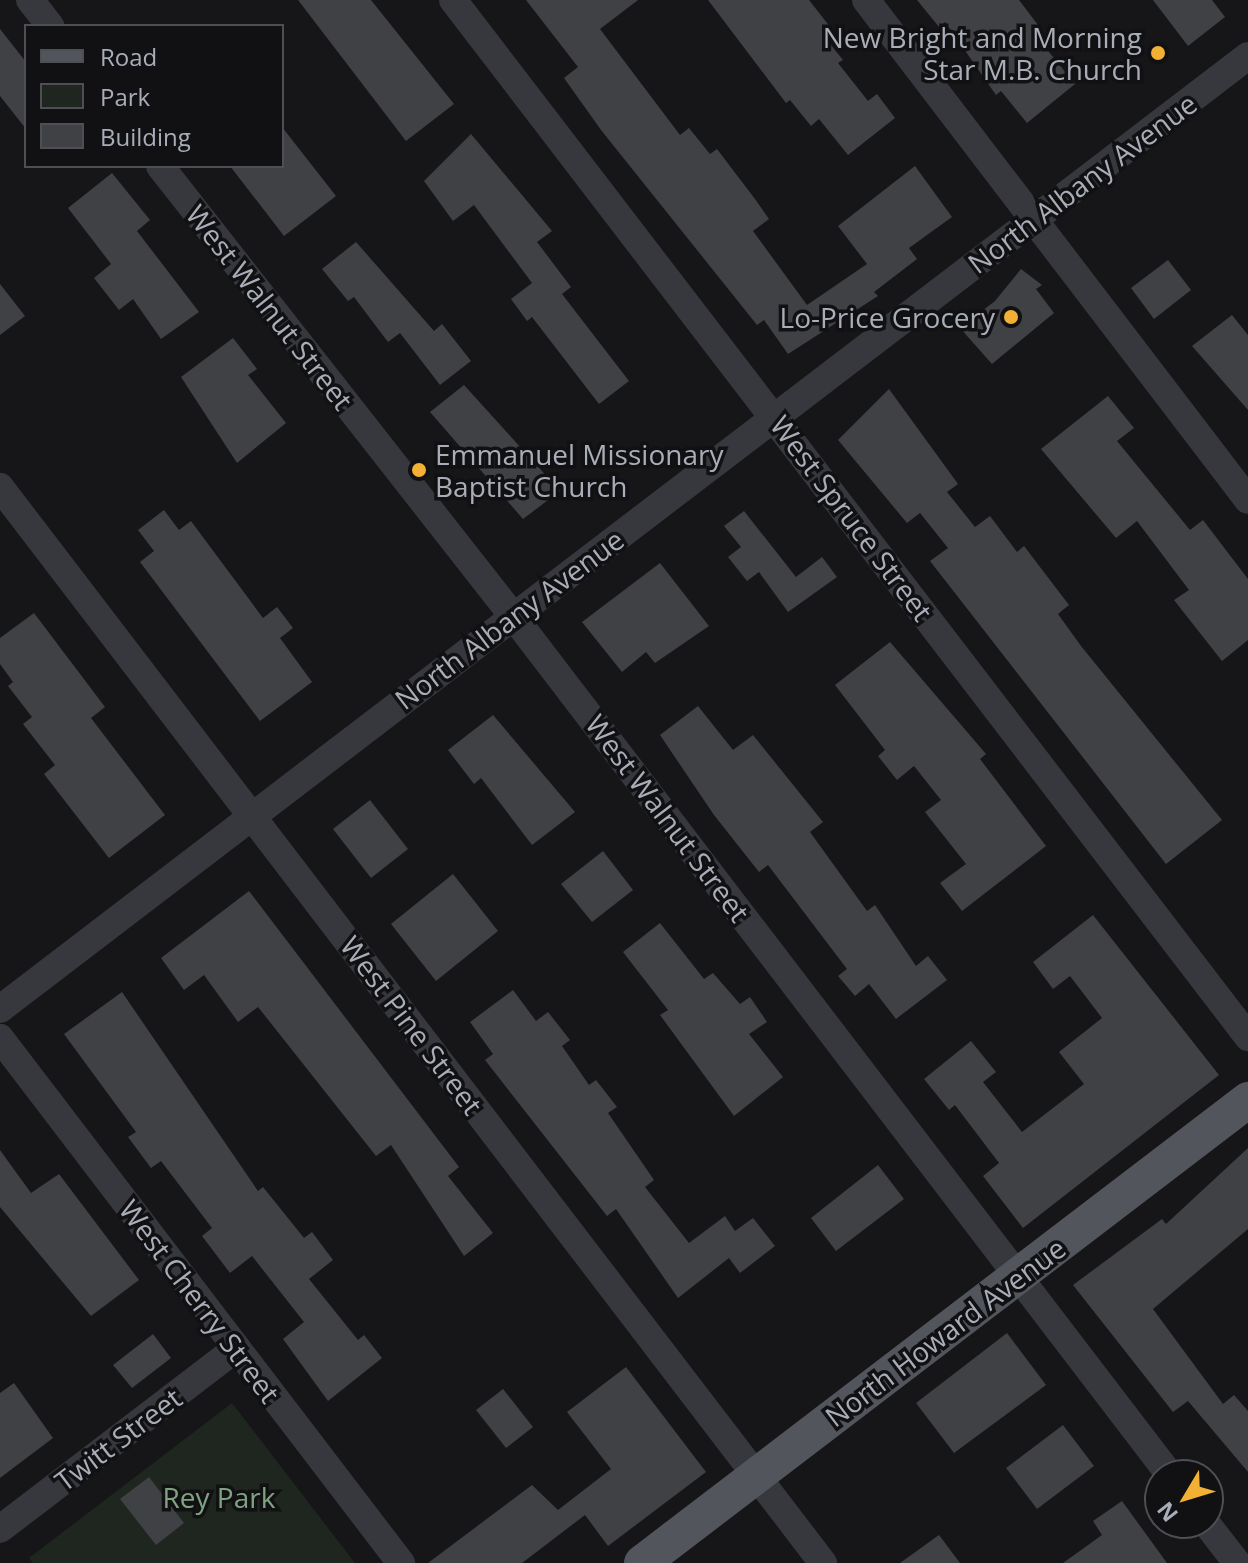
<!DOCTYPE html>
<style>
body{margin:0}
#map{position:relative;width:1248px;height:1563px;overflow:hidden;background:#161618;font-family:"Open Sans",sans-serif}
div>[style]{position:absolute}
.green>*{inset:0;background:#1e261f}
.building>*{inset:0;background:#404145}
.minor>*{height:28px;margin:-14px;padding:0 14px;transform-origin:14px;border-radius:14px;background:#37383d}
.major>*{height:36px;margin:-18px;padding:0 18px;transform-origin:18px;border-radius:18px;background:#53555c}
.dots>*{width:22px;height:22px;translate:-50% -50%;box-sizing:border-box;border:4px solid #111113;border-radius:50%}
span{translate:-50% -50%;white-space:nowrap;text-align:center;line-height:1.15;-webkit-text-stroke:7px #111113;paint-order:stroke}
.poi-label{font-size:28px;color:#a8adb8}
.right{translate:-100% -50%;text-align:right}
.left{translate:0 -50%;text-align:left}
.street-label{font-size:28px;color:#a8adb8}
.park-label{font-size:28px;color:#7fa381}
.legend{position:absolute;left:24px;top:24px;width:260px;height:144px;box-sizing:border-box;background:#111113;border:2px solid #4d4f55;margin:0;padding:10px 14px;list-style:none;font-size:24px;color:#a8adb8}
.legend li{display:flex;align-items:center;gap:16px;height:40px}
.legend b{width:40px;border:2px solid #4d4f55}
.north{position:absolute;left:1144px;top:1459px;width:80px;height:80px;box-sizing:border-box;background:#111113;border:2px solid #4d4f55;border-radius:50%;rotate:232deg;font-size:22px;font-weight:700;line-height:32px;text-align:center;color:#a8adb8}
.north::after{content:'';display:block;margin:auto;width:28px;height:36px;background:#f2b134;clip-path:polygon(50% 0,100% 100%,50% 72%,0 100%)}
</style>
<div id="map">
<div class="green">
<i style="clip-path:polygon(232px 1403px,355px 1563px,33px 1563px,29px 1558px)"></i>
</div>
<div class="building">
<i style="clip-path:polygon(298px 0,371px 0,454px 104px,406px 141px)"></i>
<i style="clip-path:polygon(526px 0,638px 0,600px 29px,680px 135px,689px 128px,710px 154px,717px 149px,755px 199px,769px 219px,753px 231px,807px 305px,867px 264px,838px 226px,915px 166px,952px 217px,909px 248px,917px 259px,874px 292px,878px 296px,788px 354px,764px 320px,757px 325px,601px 130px,564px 78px,578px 67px)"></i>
<i style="clip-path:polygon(708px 0,809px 0,831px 28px,823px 35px,843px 60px,838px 63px,868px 101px,877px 94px,895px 118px,848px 155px,819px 119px,811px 126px,790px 100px,786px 103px)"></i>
<i style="clip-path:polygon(917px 0,1019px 0,1038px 25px,1031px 30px,1075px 84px,1027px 123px,1001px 91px,996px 95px,945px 22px,939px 27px)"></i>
<i style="clip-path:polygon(1153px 0,1212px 0,1225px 17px,1188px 46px)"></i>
<i style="clip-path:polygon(0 29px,26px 62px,26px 129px,0 96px)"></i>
<i style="clip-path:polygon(282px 127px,336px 196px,284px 236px,230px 166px,282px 166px)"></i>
<i style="clip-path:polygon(471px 134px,552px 231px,537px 242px,571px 287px,562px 294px,629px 381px,599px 404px,532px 317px,527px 321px,511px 299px,532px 283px,474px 205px,453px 221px,424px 181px)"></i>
<i style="clip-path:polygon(112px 173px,150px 220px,137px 231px,199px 312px,161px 339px,133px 299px,119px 310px,94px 278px,111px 264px,68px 208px)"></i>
<i style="clip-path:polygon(356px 242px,434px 331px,442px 324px,471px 361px,440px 385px,400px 333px,388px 342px,354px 297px,348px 301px,322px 269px)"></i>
<i style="clip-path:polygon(1168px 260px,1191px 290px,1154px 319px,1131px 288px)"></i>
<i style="clip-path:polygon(1021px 269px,1042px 285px,1036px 289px,1054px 313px,992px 364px,960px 328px,995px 301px)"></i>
<i style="clip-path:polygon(0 284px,25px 316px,0 335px)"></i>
<i style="clip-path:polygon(1232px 315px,1248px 335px,1248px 410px,1192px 346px)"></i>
<i style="clip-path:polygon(233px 338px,257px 369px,248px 375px,286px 423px,237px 463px,181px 377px)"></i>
<i style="clip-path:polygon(464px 385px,560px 491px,523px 519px,430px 412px)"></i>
<i style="clip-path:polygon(889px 389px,958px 484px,947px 492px,975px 527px,990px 516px,1017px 552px,1024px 546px,1069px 605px,1058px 614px,1081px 646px,1222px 820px,1166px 864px,930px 561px,948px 548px,920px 513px,907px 523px,838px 440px)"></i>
<i style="clip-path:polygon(1108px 396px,1134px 428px,1117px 441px,1190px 530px,1203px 520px,1248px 579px,1248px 640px,1222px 661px,1174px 600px,1189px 590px,1137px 521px,1116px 538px,1041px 449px)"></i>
<i style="clip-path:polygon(164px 510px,179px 530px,191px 521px,263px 618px,277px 607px,293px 628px,280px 638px,312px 682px,260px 721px,140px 562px,154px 551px,138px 530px)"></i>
<i style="clip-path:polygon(744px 511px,796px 577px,822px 557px,837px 577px,788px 612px,759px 572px,747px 581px,728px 557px,741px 547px,724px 526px)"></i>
<i style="clip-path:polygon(660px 563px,709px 626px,655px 663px,646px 652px,622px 672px,582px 622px)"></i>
<i style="clip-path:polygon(34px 613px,105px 707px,91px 718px,165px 815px,109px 858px,44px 774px,55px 765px,23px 724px,32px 717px,8px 686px,13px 682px,0 664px,0 638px)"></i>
<i style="clip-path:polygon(890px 642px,986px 754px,980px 759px,1046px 846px,962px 911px,940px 883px,966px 864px,925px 812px,941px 800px,914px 766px,897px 780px,878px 756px,885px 750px,835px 685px)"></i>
<i style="clip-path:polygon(698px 706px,733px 750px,753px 735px,823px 822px,810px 832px,867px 911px,875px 905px,916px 966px,928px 956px,947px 980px,896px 1019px,869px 984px,855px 996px,838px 976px,847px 969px,768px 865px,759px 872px,714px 815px,660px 735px)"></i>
<i style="clip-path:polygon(493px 715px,575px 812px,532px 845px,481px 778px,474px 784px,448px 750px)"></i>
<i style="clip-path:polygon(370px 800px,408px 849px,371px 878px,333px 829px)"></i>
<i style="clip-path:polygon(603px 851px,633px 890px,592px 922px,561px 884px)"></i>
<i style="clip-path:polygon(453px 874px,498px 931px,436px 981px,391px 924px)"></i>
<i style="clip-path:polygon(249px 891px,459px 1167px,448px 1176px,493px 1233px,464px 1256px,391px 1145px,376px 1156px,258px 1007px,238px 1022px,204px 975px,184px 990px,161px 958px)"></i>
<i style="clip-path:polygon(1093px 915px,1219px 1075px,1023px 1228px,983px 1176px,999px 1163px,955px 1105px,949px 1110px,924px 1079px,971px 1041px,996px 1072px,983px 1082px,1022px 1132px,1084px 1084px,1059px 1052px,1102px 1018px,1070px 976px,1053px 989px,1033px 962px)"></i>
<i style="clip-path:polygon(660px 923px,704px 979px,713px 973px,740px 1004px,750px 997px,767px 1022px,749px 1034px,783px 1077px,734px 1116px,660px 1015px,668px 1010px,623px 952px)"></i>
<i style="clip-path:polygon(513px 990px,536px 1021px,548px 1012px,570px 1040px,562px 1046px,589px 1085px,596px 1080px,617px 1107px,608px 1113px,654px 1180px,645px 1187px,689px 1243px,725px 1216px,735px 1231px,753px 1218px,775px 1246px,740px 1273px,729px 1258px,678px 1298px,616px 1209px,607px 1216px,485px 1060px,493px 1054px,470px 1022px)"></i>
<i style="clip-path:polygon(122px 992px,258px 1191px,263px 1187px,304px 1238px,312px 1232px,333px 1260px,309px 1279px,358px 1340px,364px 1335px,382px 1358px,328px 1401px,283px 1339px,304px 1322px,252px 1256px,230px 1273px,202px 1236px,212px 1228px,161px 1161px,151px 1168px,128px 1137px,136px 1132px,64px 1034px)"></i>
<i style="clip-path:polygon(1248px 1148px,1248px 1229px,1153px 1309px,1223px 1404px,1234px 1395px,1248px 1411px,1248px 1472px,1188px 1401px,1173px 1412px,1073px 1285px,1162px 1219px,1166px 1224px)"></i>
<i style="clip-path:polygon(0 1150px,31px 1193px,59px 1174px,139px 1280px,91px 1316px,0 1207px)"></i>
<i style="clip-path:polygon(878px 1165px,904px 1199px,836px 1251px,811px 1218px)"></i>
<i style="clip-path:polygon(1007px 1333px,1046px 1385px,954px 1453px,916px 1403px)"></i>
<i style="clip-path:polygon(153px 1334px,171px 1358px,132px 1388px,113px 1365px)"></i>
<i style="clip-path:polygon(626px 1367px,706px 1472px,608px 1546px,585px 1515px,522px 1563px,428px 1563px,532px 1485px,558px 1510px,611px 1469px,567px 1412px)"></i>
<i style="clip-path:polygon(14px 1383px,53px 1438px,0 1478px,0 1393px)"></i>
<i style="clip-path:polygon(503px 1389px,533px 1427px,506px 1448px,476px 1410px)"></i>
<i style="clip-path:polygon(1063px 1425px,1094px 1466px,1037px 1509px,1006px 1468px)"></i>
<i style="clip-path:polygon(149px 1477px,184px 1523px,156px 1545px,120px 1499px)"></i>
<i style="clip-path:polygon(1122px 1501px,1167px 1563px,1063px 1563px,1102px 1535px,1093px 1521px)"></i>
<i style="clip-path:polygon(939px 1535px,960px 1563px,900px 1563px)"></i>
</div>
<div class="minor">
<i style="left:30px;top:0;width:33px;rotate:52deg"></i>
<i style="left:453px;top:0;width:1307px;rotate:52.52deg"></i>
<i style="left:866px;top:0;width:629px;rotate:52.62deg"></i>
<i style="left:160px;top:166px;width:572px;rotate:51.89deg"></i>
<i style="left:513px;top:616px;width:1081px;rotate:52.59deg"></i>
<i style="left:0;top:487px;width:1355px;rotate:52.59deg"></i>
<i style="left:0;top:1009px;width:1570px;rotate:-37.37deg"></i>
<i style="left:0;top:1038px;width:661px;rotate:52.63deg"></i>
<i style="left:1206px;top:1523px;width:51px;rotate:52.2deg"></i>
<i style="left:0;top:1529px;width:298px;rotate:-37.4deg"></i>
</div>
<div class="major">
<i style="left:642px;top:1563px;width:763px;rotate:-37.38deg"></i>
</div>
<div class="dots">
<i style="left:1158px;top:53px;background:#f2b134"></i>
<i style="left:1011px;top:317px;background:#f2b134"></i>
<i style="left:419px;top:470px;background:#f2b134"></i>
</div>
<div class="poi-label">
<span class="right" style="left:1142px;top:53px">New Bright and Morning<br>Star M.B. Church</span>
<span class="right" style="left:995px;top:317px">Lo-Price Grocery</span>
<span class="left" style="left:435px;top:470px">Emmanuel Missionary<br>Baptist Church</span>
</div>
<div class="street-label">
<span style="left:1082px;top:183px;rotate:-37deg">North Albany Avenue</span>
<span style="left:270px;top:307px;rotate:52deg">West Walnut Street</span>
<span style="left:852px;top:518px;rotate:53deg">West Spruce Street</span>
<span style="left:509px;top:619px;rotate:-37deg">North Albany Avenue</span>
<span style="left:668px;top:818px;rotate:53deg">West Walnut Street</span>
<span style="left:412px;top:1025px;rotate:53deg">West Pine Street</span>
<span style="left:200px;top:1301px;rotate:53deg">West Cherry Street</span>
<span style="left:945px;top:1332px;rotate:-37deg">North Howard Avenue</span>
<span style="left:118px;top:1439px;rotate:-37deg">Twitt Street</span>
</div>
<div class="park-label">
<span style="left:219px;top:1497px">Rey Park</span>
</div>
<ul class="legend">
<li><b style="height:10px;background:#53555c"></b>Road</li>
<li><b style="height:22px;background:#1e261f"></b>Park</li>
<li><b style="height:22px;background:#404145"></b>Building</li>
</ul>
<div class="north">N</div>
</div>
